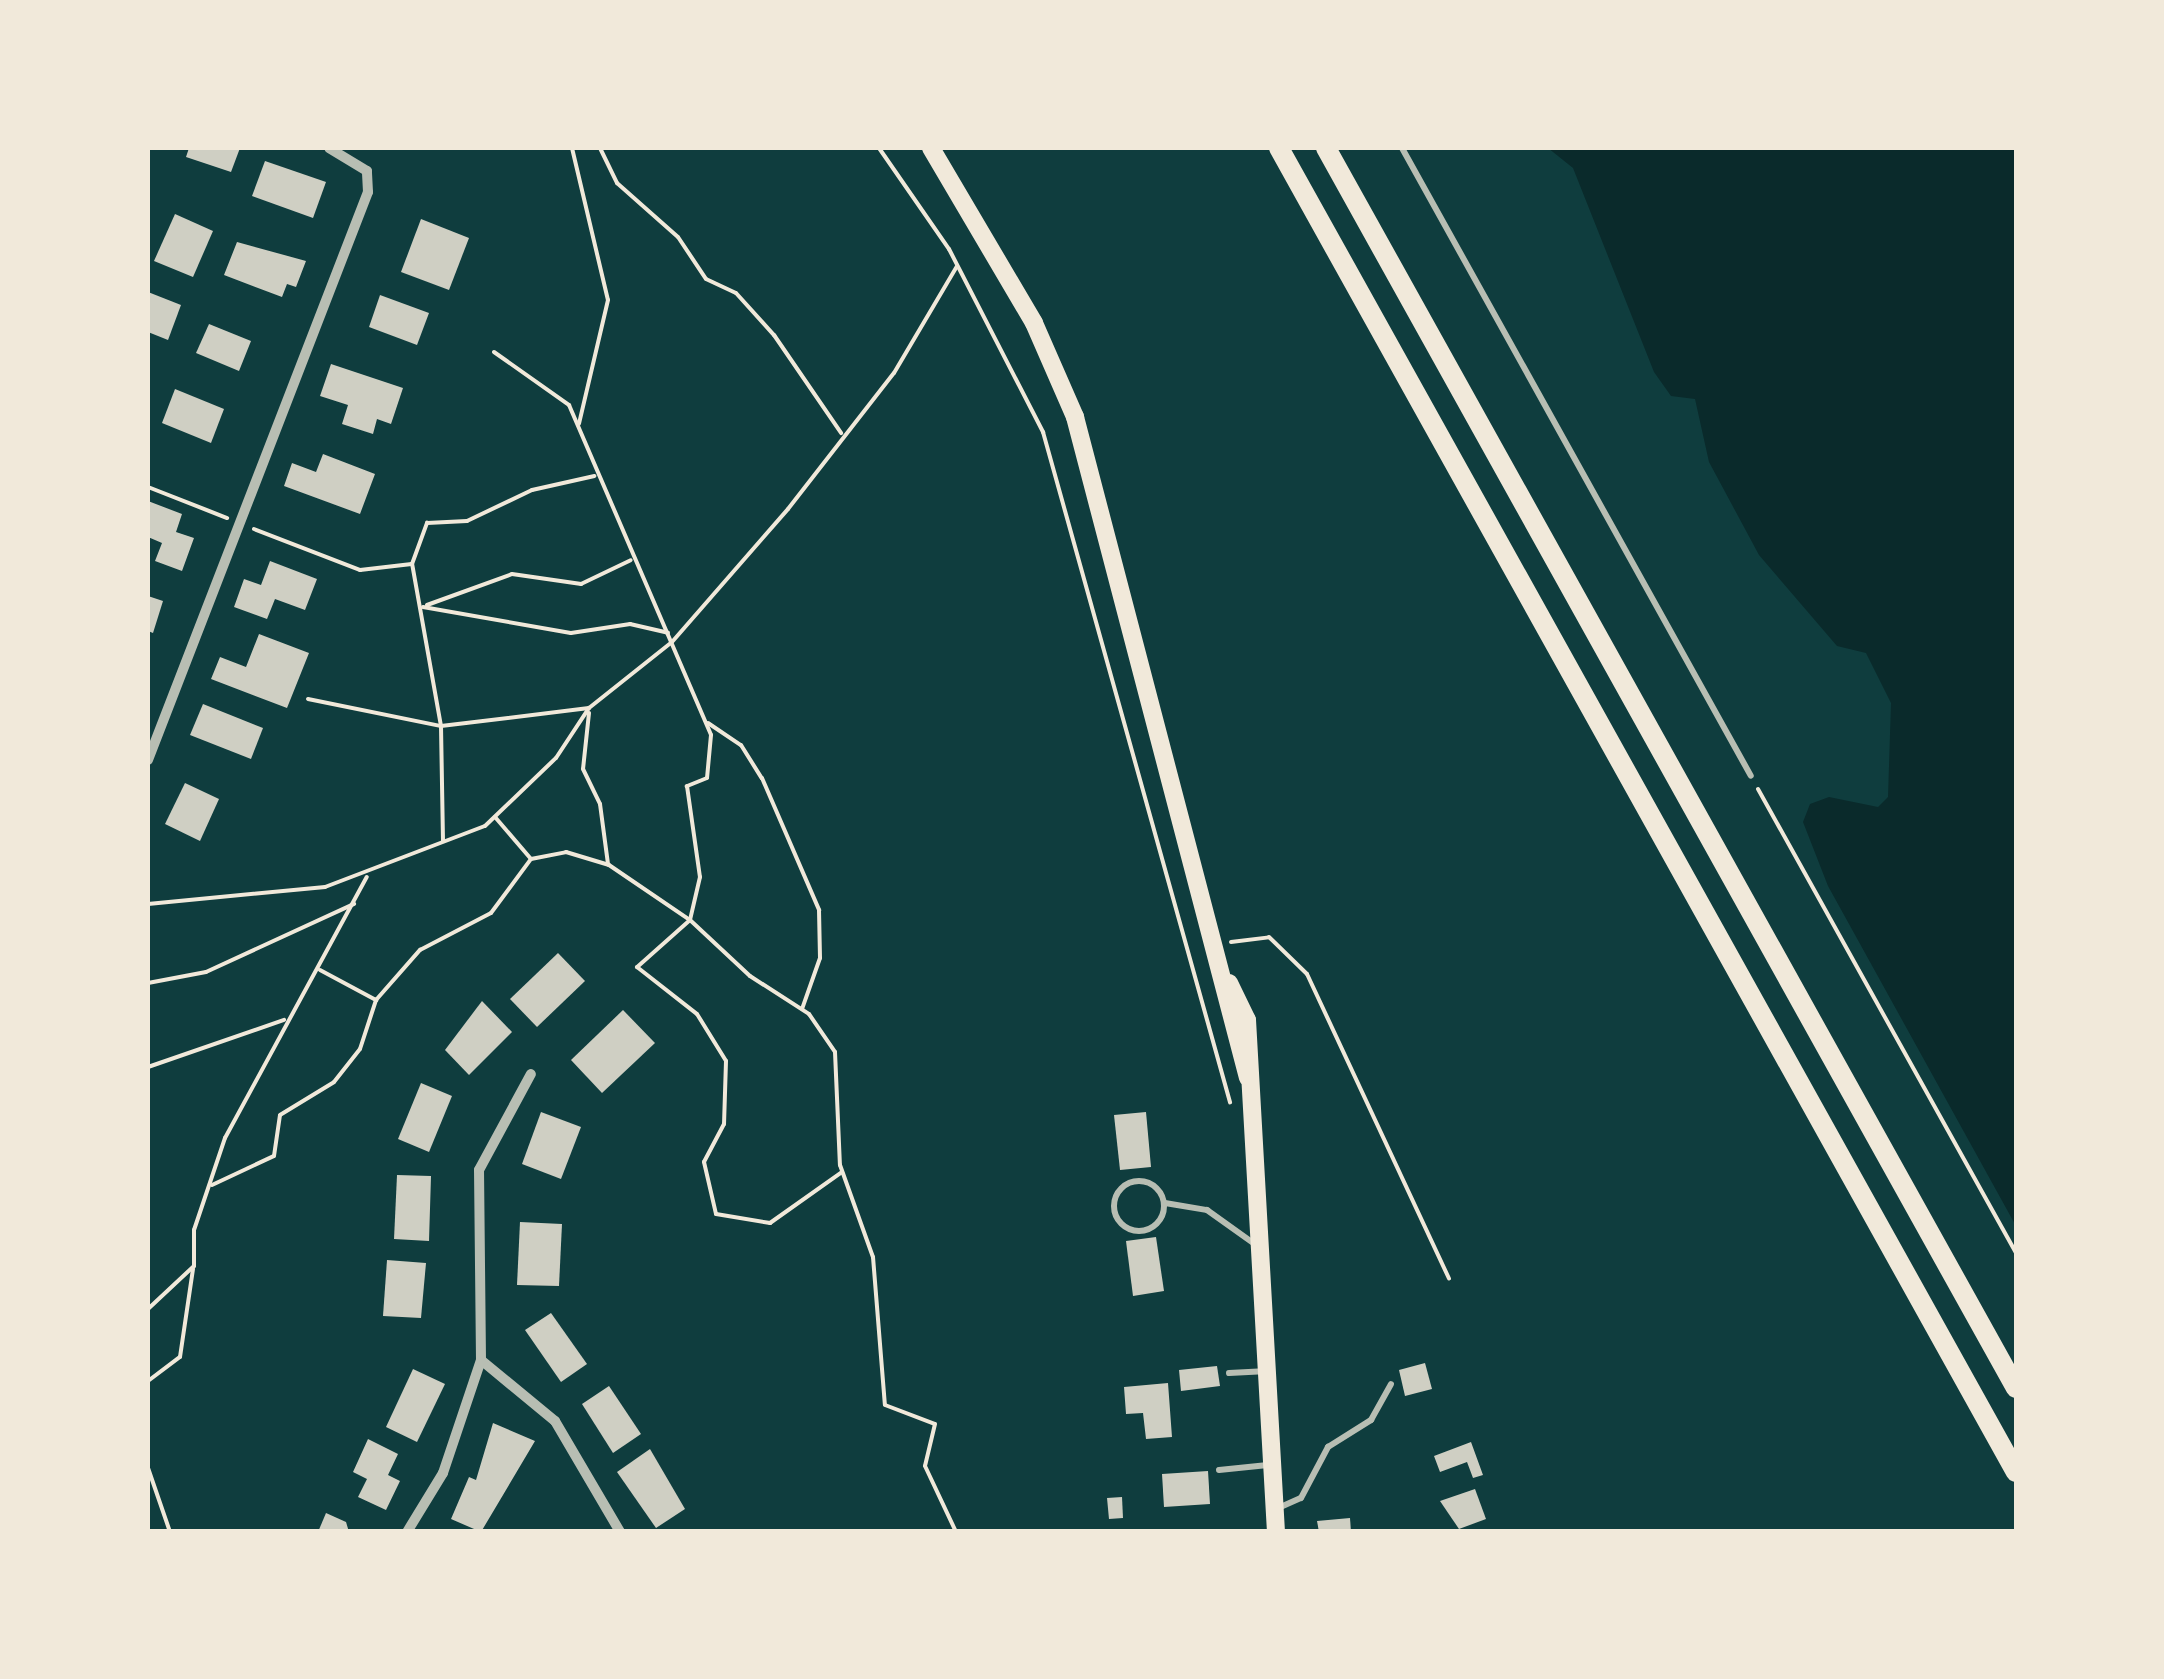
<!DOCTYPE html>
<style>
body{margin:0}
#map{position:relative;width:2164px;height:1679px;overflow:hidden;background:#0f3d3e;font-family:Signika,sans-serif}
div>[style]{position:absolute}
.water>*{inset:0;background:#0a2a2b}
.building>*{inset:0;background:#cfcfc3}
.path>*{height:4px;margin:-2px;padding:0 2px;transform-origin:2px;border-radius:2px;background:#f1e9da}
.service>*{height:6px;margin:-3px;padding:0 3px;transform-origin:3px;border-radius:3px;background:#b8beb3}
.service>.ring{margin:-3px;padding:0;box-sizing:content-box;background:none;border:6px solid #b8beb3;border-radius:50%}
.minor>*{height:10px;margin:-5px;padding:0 5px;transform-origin:5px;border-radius:5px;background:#b8beb3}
.secondary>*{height:18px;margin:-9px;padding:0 9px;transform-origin:9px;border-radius:9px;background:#f1e9da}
.motorway>*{height:20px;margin:-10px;padding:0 10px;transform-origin:10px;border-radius:10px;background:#f1e9da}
span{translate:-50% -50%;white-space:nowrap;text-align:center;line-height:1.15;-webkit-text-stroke:10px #f1e9da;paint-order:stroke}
.frame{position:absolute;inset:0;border:150px solid #f1e9da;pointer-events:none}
</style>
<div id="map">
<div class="water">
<i style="clip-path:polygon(1548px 148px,2016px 148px,2016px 1226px,1828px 886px,1803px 822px,1810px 804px,1829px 797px,1878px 807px,1888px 797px,1891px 703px,1866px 653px,1837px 646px,1759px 555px,1709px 462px,1695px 399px,1671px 396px,1654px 372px,1573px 168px)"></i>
</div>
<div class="building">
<i style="clip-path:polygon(189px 148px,240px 148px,231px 172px,186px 157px)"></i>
<i style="clip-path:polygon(265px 161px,326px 182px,313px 218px,252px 196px)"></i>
<i style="clip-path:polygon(175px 214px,213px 231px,193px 277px,154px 261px)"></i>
<i style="clip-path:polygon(421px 219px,469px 238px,449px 290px,401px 272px)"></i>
<i style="clip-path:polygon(237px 242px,306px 261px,296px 287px,287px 284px,282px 297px,224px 275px)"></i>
<i style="clip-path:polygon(148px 292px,181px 305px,168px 340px,148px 332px)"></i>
<i style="clip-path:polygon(380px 295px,429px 313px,417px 345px,369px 327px)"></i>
<i style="clip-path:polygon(209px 324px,251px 341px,239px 371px,196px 353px)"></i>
<i style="clip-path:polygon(331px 364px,403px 388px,391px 424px,377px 419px,373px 434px,342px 424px,348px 405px,320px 396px)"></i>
<i style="clip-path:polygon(175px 389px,224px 409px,211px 443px,162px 423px)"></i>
<i style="clip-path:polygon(323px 454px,375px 474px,360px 514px,284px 486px,292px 463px,316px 472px)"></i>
<i style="clip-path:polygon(148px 501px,182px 514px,176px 532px,194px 538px,182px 571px,155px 561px,162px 543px,148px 537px)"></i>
<i style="clip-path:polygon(270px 561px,317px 579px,305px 610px,275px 599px,267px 619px,234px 607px,244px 579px,261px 585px)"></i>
<i style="clip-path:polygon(148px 596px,163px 601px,153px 633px,148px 631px)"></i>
<i style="clip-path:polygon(259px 634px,309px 653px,287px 708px,211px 679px,220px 657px,246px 667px)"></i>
<i style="clip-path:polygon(203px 704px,263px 728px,251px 759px,190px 735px)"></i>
<i style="clip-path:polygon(185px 783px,219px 799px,200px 841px,165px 824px)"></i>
<i style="clip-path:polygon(558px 953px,585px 981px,537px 1027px,510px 999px)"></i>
<i style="clip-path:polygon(482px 1001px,512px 1032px,469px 1075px,445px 1050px)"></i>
<i style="clip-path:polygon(623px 1010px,655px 1043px,602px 1093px,571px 1060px)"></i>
<i style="clip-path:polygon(421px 1083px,452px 1096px,429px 1152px,398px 1139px)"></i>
<i style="clip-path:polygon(541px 1112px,581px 1127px,561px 1179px,522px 1164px)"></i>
<i style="clip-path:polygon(1146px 1112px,1151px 1167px,1120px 1170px,1114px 1115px)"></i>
<i style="clip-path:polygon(397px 1175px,431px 1176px,429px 1241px,394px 1239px)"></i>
<i style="clip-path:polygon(520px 1222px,562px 1224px,559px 1286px,517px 1285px)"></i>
<i style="clip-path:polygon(1156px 1237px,1164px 1291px,1133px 1296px,1126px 1241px)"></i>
<i style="clip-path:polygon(387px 1260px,426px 1263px,421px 1318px,383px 1316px)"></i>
<i style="clip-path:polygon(551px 1313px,587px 1364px,561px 1382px,525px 1330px)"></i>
<i style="clip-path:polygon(1425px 1363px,1432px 1389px,1405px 1396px,1399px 1370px)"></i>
<i style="clip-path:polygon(1217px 1366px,1220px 1386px,1181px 1391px,1179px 1370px)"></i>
<i style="clip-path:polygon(413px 1369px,445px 1384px,417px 1442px,386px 1427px)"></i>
<i style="clip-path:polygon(1168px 1383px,1172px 1437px,1146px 1439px,1143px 1413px,1126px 1414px,1124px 1387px)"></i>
<i style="clip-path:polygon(609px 1386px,641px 1434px,613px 1453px,582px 1404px)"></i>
<i style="clip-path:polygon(493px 1423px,535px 1441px,481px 1532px,451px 1519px,469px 1477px,476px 1480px)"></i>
<i style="clip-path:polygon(368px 1439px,398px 1454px,388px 1475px,400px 1481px,386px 1510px,358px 1497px,367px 1479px,353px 1472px)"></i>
<i style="clip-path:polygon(1471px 1442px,1483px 1475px,1473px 1478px,1467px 1462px,1440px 1472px,1434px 1456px)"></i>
<i style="clip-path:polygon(650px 1449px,685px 1509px,656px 1528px,617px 1472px)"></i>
<i style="clip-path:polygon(1208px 1471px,1210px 1504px,1164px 1507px,1162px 1474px)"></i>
<i style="clip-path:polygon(1475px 1489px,1486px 1519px,1459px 1529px,1440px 1501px)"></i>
<i style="clip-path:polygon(1122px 1497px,1123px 1518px,1109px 1519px,1107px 1498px)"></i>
<i style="clip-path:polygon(326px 1513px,346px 1522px,349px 1532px,318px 1532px)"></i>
<i style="clip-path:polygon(1350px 1518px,1351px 1532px,1319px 1532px,1317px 1521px)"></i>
</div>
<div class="path">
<i style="left:572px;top:148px;width:156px;rotate:76.7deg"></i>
<i style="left:608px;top:300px;width:127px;rotate:103.2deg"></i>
<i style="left:600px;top:148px;width:39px;rotate:64deg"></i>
<i style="left:617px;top:183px;width:81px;rotate:41.5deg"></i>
<i style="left:678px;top:237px;width:50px;rotate:56.3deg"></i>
<i style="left:706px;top:279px;width:33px;rotate:25deg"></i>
<i style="left:736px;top:293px;width:57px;rotate:47.9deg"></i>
<i style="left:774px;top:335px;width:119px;rotate:55.6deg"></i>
<i style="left:879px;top:148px;width:123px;rotate:55.3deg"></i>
<i style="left:949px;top:249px;width:206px;rotate:62.8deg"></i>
<i style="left:1043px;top:432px;width:696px;rotate:74.41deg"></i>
<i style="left:494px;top:352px;width:92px;rotate:35.2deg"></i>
<i style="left:569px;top:405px;width:359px;rotate:66.7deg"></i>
<i style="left:711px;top:735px;width:43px;rotate:95.3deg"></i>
<i style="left:707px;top:778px;width:22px;rotate:158deg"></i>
<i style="left:687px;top:786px;width:92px;rotate:81.9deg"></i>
<i style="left:700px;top:877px;width:44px;rotate:103.1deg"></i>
<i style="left:690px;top:920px;width:82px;rotate:43deg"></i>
<i style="left:750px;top:976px;width:70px;rotate:32.8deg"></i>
<i style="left:809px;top:1014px;width:46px;rotate:55.6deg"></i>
<i style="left:835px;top:1052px;width:113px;rotate:87.5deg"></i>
<i style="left:840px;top:1165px;width:98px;rotate:70.3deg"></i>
<i style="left:873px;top:1257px;width:148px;rotate:85.4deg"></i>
<i style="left:885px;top:1405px;width:53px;rotate:20.8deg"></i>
<i style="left:935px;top:1424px;width:43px;rotate:103.4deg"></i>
<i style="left:925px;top:1466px;width:73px;rotate:64.8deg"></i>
<i style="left:148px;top:487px;width:85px;rotate:21.4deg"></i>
<i style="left:254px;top:529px;width:114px;rotate:21.1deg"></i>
<i style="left:360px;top:570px;width:52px;rotate:-6.6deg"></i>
<i style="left:427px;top:605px;width:90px;rotate:-20deg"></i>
<i style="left:512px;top:574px;width:70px;rotate:8.2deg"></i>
<i style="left:581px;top:584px;width:55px;rotate:-25.6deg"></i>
<i style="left:423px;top:607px;width:150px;rotate:10deg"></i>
<i style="left:571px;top:633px;width:60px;rotate:-8.7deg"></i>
<i style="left:630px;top:624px;width:39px;rotate:13deg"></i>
<i style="left:308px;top:699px;width:136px;rotate:11.5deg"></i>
<i style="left:441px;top:726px;width:149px;rotate:-6.9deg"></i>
<i style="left:589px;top:708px;width:106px;rotate:-38.5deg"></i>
<i style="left:672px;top:642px;width:176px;rotate:-48.9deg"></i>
<i style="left:788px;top:509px;width:172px;rotate:-52.1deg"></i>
<i style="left:894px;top:373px;width:124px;rotate:-59.5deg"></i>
<i style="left:589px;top:713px;width:56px;rotate:96.1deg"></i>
<i style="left:583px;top:769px;width:39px;rotate:64deg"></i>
<i style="left:600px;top:804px;width:61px;rotate:82.4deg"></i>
<i style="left:708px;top:723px;width:40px;rotate:34deg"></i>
<i style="left:741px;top:745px;width:39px;rotate:58deg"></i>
<i style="left:762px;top:778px;width:144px;rotate:66.6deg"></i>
<i style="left:819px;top:910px;width:48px;rotate:88.8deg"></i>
<i style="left:820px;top:958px;width:54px;rotate:109.4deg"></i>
<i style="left:1758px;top:789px;width:531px;rotate:60.92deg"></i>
<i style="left:495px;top:817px;width:55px;rotate:49.4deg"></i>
<i style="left:443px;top:841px;width:115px;rotate:-91deg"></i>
<i style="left:441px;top:726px;width:165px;rotate:-100.1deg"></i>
<i style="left:412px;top:564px;width:44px;rotate:-69.9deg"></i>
<i style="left:427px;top:523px;width:40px;rotate:-2.9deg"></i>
<i style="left:467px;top:521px;width:72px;rotate:-25.5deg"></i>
<i style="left:532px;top:490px;width:64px;rotate:-12.7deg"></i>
<i style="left:148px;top:904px;width:178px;rotate:-5.5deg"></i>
<i style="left:325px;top:887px;width:171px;rotate:-20.9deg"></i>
<i style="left:485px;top:826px;width:98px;rotate:-43.8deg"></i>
<i style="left:556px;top:758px;width:60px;rotate:-56.6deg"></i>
<i style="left:1231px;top:942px;width:38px;rotate:-7deg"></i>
<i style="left:1269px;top:937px;width:53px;rotate:44.2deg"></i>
<i style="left:1307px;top:974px;width:336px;rotate:65deg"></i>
<i style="left:320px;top:970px;width:64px;rotate:28.2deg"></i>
<i style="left:148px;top:983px;width:59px;rotate:-10.7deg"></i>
<i style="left:206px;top:972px;width:163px;rotate:-24.7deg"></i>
<i style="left:148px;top:1067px;width:144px;rotate:-19.1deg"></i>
<i style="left:212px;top:1185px;width:68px;rotate:-25.1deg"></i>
<i style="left:274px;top:1156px;width:41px;rotate:-81.7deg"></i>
<i style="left:280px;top:1115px;width:63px;rotate:-31.4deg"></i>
<i style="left:334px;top:1082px;width:42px;rotate:-51.8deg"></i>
<i style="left:360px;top:1049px;width:52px;rotate:-71.9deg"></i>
<i style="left:376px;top:1000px;width:67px;rotate:-48.7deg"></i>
<i style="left:420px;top:950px;width:80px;rotate:-27.5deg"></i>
<i style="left:491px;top:913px;width:67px;rotate:-53.5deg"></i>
<i style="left:531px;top:859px;width:36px;rotate:-11deg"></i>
<i style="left:566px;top:852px;width:45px;rotate:16.8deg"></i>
<i style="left:609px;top:865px;width:98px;rotate:34.2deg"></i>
<i style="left:690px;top:920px;width:71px;rotate:138.4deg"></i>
<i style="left:637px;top:967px;width:76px;rotate:38.1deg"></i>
<i style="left:697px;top:1014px;width:55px;rotate:58.3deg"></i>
<i style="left:726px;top:1061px;width:63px;rotate:91.8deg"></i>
<i style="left:724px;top:1124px;width:43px;rotate:117.8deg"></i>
<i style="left:704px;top:1162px;width:53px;rotate:77deg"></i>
<i style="left:716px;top:1214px;width:55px;rotate:9.5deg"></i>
<i style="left:770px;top:1223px;width:88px;rotate:-35.3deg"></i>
<i style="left:148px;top:1309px;width:63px;rotate:-43.1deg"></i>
<i style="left:194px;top:1266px;width:36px;rotate:-90deg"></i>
<i style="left:194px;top:1230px;width:97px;rotate:-71.4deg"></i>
<i style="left:225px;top:1138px;width:297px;rotate:-61.5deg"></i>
<i style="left:148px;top:1381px;width:40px;rotate:-37deg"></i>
<i style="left:180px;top:1357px;width:89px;rotate:-81.6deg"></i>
<i style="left:148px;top:1468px;width:68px;rotate:71deg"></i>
</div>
<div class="service">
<i style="left:1402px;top:148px;width:718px;rotate:60.94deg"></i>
<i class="ring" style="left:1114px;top:1181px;width:44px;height:44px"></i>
<i style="left:1165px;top:1203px;width:43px;rotate:9.5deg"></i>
<i style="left:1207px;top:1210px;width:60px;rotate:35.5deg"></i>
<i style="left:1229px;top:1373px;width:34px;rotate:-3deg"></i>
<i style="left:1219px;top:1470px;width:49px;rotate:-5.8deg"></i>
<i style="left:1276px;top:1509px;width:27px;rotate:-24deg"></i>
<i style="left:1301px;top:1498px;width:58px;rotate:-62.1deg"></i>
<i style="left:1328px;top:1447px;width:51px;rotate:-32.1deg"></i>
<i style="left:1371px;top:1420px;width:41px;rotate:-60.9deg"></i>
</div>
<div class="minor">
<i style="left:148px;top:760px;width:609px;rotate:-68.83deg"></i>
<i style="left:368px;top:192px;width:21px;rotate:-93deg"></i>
<i style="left:367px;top:171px;width:44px;rotate:-148.8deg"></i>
<i style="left:481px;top:1360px;width:96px;rotate:39.5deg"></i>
<i style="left:555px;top:1421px;width:129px;rotate:59.6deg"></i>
<i style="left:407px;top:1532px;width:69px;rotate:-58.6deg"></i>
<i style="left:443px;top:1473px;width:119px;rotate:-71.4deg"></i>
<i style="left:481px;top:1360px;width:190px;rotate:-90.6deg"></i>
<i style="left:479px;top:1170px;width:109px;rotate:-61.6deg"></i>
</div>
<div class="secondary">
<i style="left:931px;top:148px;width:203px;rotate:59.5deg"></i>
<i style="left:1034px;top:323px;width:103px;rotate:66.4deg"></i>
<i style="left:1075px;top:417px;width:683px;rotate:75.33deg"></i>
<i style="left:1229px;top:983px;width:41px;rotate:64.1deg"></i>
<i style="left:1247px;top:1020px;width:513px;rotate:86.76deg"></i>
</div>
<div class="motorway">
<i style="left:1279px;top:148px;width:1515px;rotate:60.9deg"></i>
<i style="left:1326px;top:148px;width:1419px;rotate:60.91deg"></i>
</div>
<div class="frame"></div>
</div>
